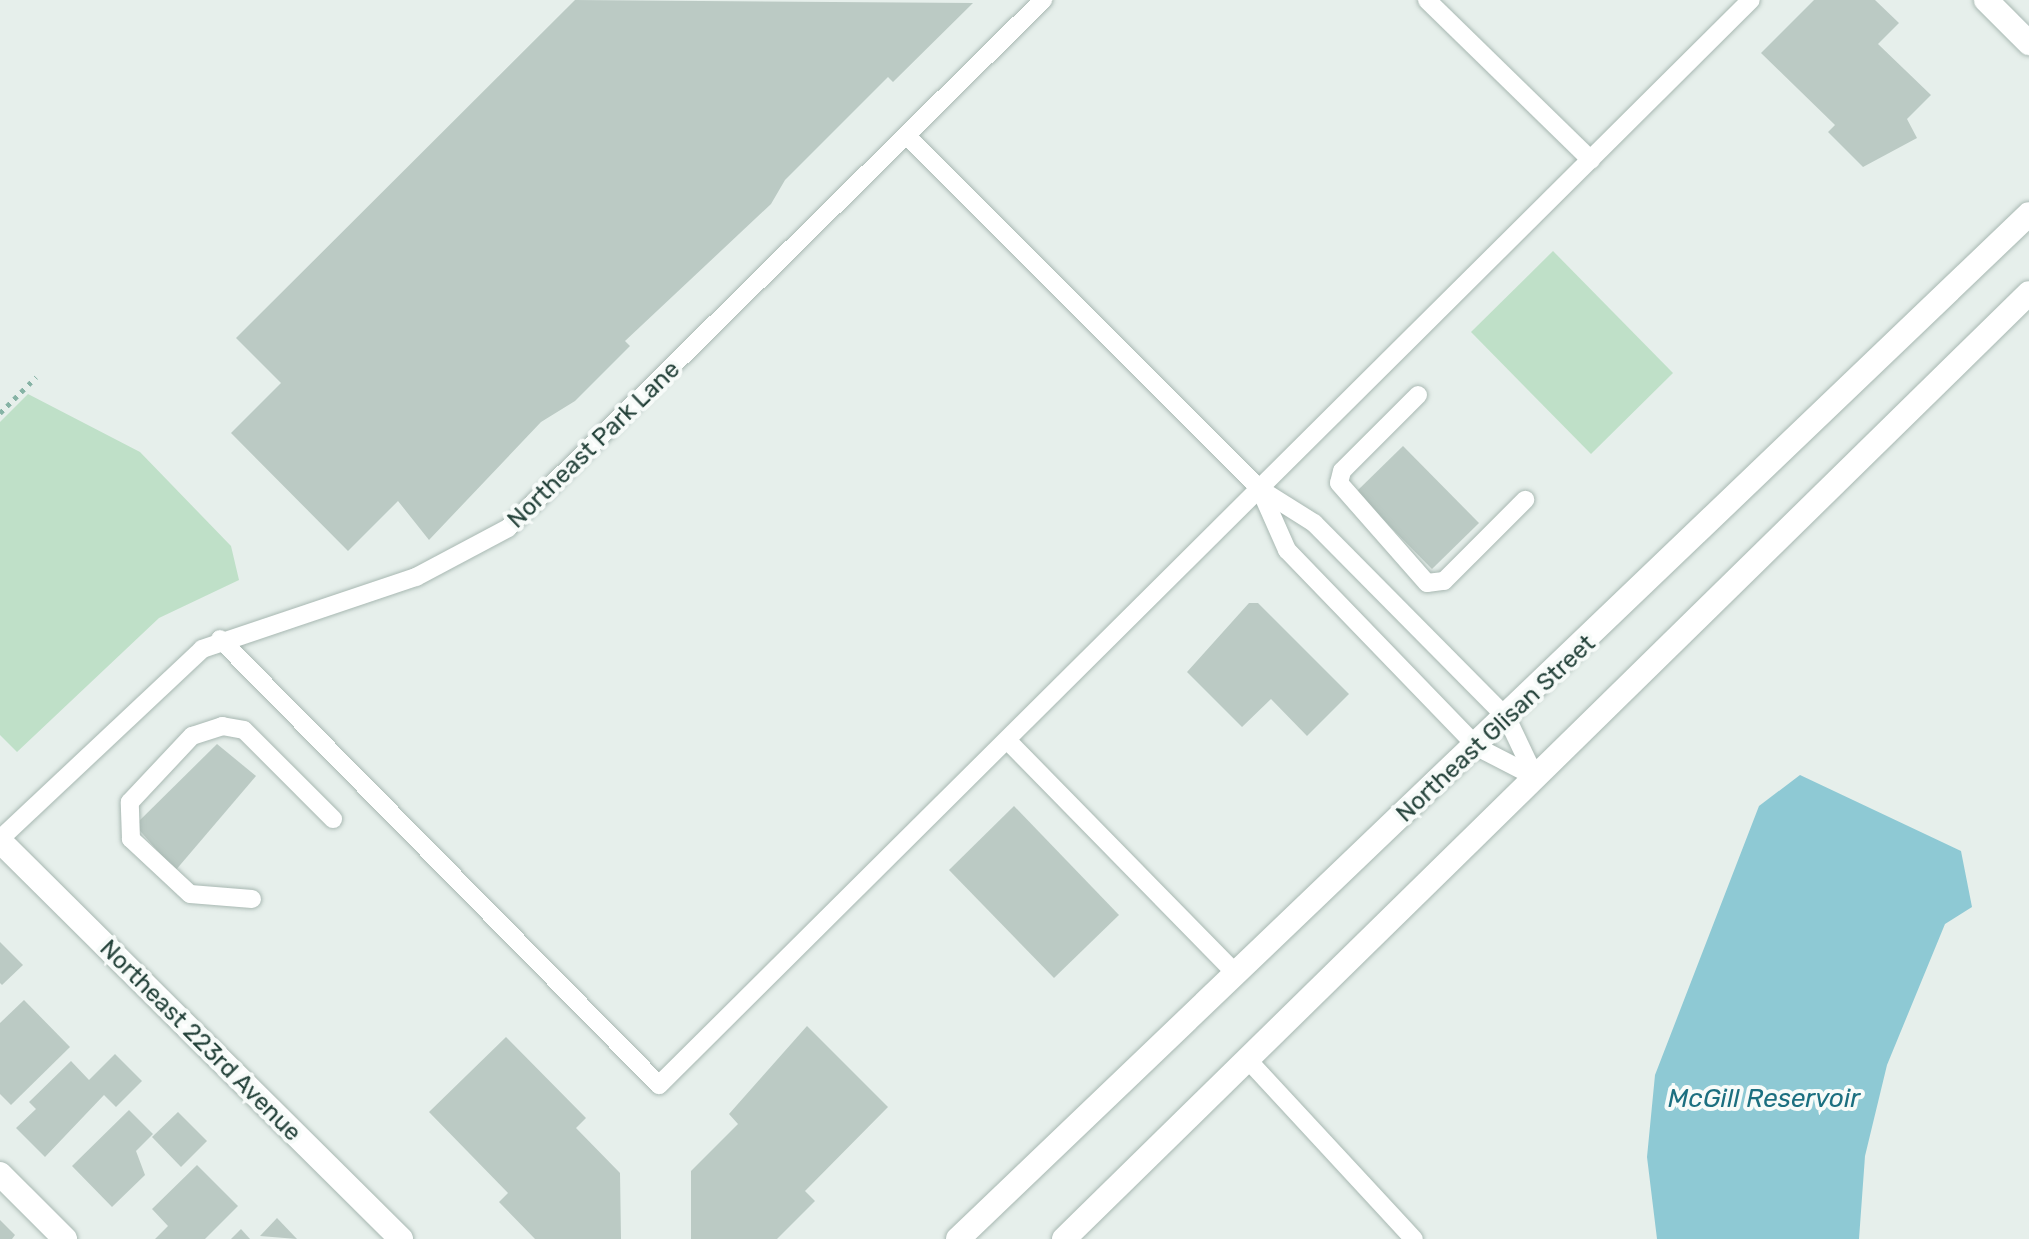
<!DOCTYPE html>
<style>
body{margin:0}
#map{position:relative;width:2029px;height:1239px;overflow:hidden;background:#e6efeb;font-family:Rubik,sans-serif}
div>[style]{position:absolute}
.green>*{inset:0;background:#bfe0c8}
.water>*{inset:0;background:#8ec9d4}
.building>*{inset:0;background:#bbcac4}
.path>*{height:5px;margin-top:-2.5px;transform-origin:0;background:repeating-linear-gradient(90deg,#86b3a5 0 4px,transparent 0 10px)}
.roads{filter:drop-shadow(0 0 2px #a8b8b2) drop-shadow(0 0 2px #a8b8b2)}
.service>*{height:18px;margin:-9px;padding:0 9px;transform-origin:9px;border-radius:9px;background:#fff}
.minor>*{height:24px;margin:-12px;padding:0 12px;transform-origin:12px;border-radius:12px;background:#fff}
.tertiary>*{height:24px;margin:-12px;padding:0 12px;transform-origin:12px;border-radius:12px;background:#fff}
.secondary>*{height:24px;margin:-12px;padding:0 12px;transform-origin:12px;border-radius:12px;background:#fff}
span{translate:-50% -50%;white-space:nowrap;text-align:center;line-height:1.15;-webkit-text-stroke:8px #f7fbf9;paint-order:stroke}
.street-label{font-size:24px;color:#24423a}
.water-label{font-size:26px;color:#1c6f80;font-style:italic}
</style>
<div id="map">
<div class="green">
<i style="clip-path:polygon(1553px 251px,1673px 373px,1591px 454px,1471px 332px)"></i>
<i style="clip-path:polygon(28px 394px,140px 452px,231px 546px,239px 580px,159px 618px,17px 752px,0 735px,0 422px)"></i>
</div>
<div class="water">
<i style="clip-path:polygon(1800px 775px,1961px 851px,1972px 907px,1945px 924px,1887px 1065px,1865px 1156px,1859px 1239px,1657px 1239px,1647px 1157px,1655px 1075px,1759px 806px)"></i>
</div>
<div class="building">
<i style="clip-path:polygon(575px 0,973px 3px,893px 82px,888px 77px,785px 180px,771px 204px,625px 341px,630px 346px,575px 401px,541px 422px,429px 540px,398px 501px,348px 551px,231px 433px,281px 383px,236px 338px)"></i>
<i style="clip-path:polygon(1814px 0,1875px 0,1899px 23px,1878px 44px,1931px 95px,1907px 119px,1917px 138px,1863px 167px,1828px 132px,1835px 125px,1761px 53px)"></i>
<i style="clip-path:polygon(1403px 446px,1479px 523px,1432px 569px,1356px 492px)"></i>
<i style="clip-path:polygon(1249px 603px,1258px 603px,1349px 694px,1307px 736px,1271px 699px,1242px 727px,1187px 672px)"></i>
<i style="clip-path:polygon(217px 744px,256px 776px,175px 871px,135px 825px)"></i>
<i style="clip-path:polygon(1014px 806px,1119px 915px,1054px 978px,949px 870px)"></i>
<i style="clip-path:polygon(0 942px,23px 965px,2px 985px,0 983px)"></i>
<i style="clip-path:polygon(24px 1000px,70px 1047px,11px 1105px,0 1094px,0 1023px)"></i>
<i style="clip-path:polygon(807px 1026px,888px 1107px,805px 1191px,815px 1201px,777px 1239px,691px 1239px,691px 1171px,738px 1124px,729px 1114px)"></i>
<i style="clip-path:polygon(506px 1037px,586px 1118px,576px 1128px,620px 1173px,621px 1239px,535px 1239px,499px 1202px,508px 1193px,429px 1112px)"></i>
<i style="clip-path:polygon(115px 1054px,142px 1081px,116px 1107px,104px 1095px,45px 1157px,16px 1128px,36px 1109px,29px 1102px,71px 1061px,89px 1080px)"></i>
<i style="clip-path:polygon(129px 1110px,153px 1134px,136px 1151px,145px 1175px,112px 1207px,72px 1166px)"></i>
<i style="clip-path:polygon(178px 1112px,207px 1141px,181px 1167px,152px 1137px)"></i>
<i style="clip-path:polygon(197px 1165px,238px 1206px,205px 1239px,155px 1239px,168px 1226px,152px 1209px)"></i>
<i style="clip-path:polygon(277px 1218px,297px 1239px,260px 1236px)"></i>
<i style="clip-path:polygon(0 1220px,15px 1235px,12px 1239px,0 1239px)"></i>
<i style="clip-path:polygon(241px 1229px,250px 1239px,231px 1239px)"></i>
</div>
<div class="path">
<i style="left:0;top:413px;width:51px;rotate:-45deg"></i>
</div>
<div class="roads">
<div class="service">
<i style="left:1427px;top:0;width:229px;rotate:44.3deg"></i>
<i style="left:907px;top:136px;width:499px;rotate:45deg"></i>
<i style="left:1260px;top:489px;width:64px;rotate:32.2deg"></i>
<i style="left:1314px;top:523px;width:274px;rotate:45.3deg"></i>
<i style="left:1507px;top:718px;width:65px;rotate:64.6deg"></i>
<i style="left:1418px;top:395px;width:107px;rotate:135deg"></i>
<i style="left:1342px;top:471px;width:12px;rotate:104deg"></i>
<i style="left:1339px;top:483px;width:133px;rotate:48.7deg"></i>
<i style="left:1427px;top:583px;width:17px;rotate:-7deg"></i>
<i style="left:1444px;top:581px;width:115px;rotate:-45deg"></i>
<i style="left:1260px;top:489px;width:67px;rotate:66.1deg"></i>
<i style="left:1287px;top:550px;width:274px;rotate:46deg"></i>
<i style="left:1477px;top:747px;width:65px;rotate:27.3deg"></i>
<i style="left:220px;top:639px;width:626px;rotate:45.45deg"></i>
<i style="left:659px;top:1085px;width:1539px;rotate:-44.82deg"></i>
<i style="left:1008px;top:741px;width:326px;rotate:45.6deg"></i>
<i style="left:0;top:839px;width:277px;rotate:-43.2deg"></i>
<i style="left:202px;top:649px;width:226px;rotate:-18.6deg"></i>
<i style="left:416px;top:577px;width:104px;rotate:-28deg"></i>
<i style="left:508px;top:528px;width:752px;rotate:-44.62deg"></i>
<i style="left:252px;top:899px;width:62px;rotate:-175.4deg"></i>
<i style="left:190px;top:894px;width:81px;rotate:-137deg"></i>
<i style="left:131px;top:839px;width:37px;rotate:-92deg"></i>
<i style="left:130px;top:802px;width:91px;rotate:-46.8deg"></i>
<i style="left:192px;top:736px;width:32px;rotate:-18deg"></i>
<i style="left:222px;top:726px;width:22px;rotate:10deg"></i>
<i style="left:244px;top:730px;width:126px;rotate:45deg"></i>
<i style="left:1248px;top:1060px;width:244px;rotate:47.2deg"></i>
</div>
<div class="minor">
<i style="left:0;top:1174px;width:92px;rotate:45deg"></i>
</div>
<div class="tertiary">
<i style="left:1986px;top:0;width:61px;rotate:45deg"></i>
</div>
<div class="secondary">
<i style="left:0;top:841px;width:565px;rotate:44.78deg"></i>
<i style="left:958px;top:1239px;width:1482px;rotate:-43.74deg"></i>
<i style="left:1064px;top:1239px;width:1351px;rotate:-44.43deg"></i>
</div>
</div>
<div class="street-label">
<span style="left:594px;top:445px;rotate:-44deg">Northeast Park Lane</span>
<span style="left:1496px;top:729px;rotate:-43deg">Northeast Glisan Street</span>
<span style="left:200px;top:1041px;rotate:45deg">Northeast 223rd Avenue</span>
</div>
<div class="water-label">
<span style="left:1764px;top:1099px">McGill Reservoir</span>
</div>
</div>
